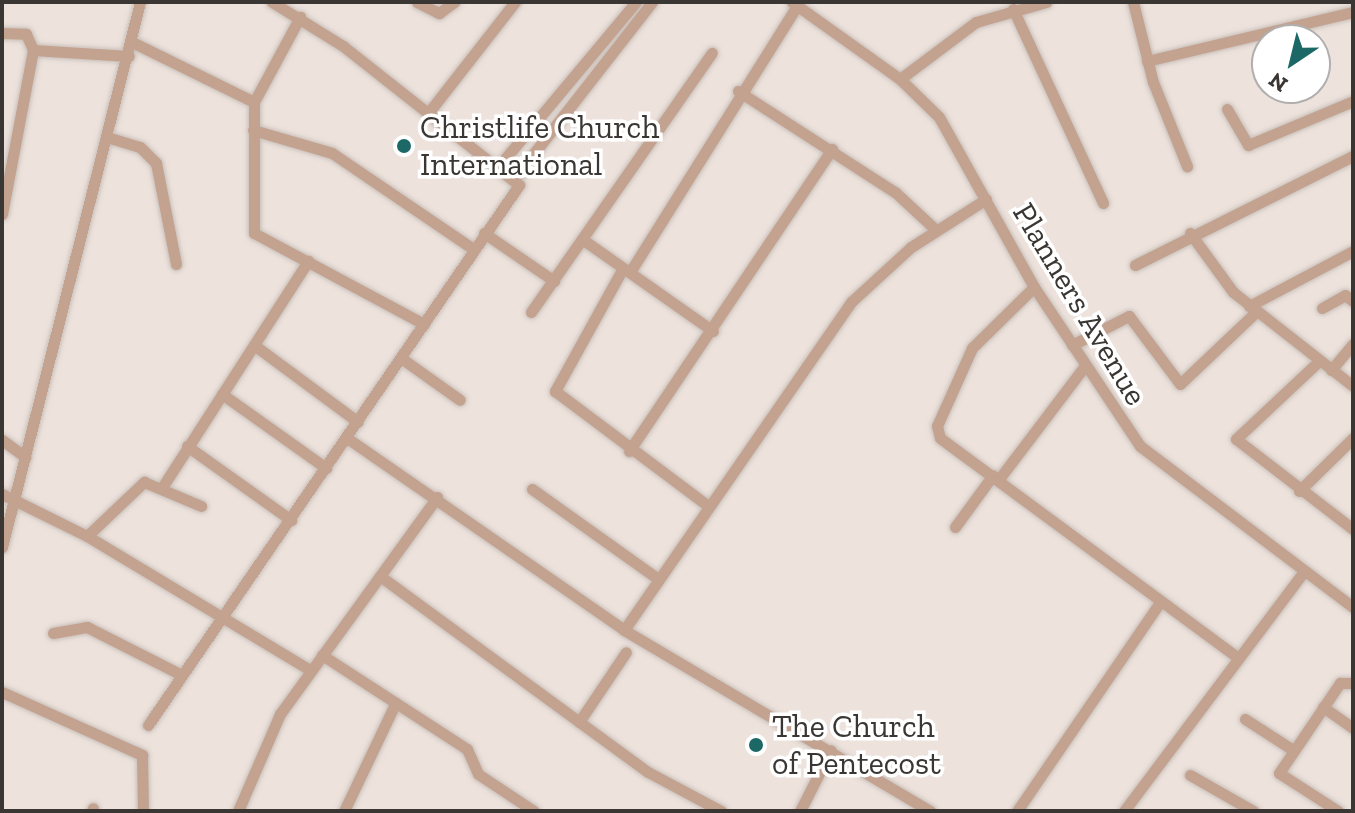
<!DOCTYPE html>
<style>
body{margin:0}
#map{position:relative;width:1355px;height:813px;overflow:hidden;background:#ede2dc;font-family:"Zilla Slab",serif}
div>[style]{position:absolute}
.roads{filter:drop-shadow(0 0 2px #c9c0ba) drop-shadow(0 0 2px #c9c0ba)}
.minor>*{height:11px;margin:-5.5px;padding:0 5.5px;transform-origin:5.5px;border-radius:5.5px;background:#c3a290}
.dots>*{width:22px;height:22px;translate:-50% -50%;box-sizing:border-box;border:4px solid #fff;border-radius:50%}
span{translate:-50% -50%;white-space:nowrap;text-align:center;line-height:1.15;-webkit-text-stroke:7px #fff;paint-order:stroke}
.poi-label{font-size:32px;color:#3a3634}
.left{translate:0 -50%;text-align:left}
.street-label{font-size:32px;color:#3a3634}
.frame{position:absolute;inset:0;border:4px solid #3a3634;pointer-events:none}
.north{position:absolute;left:1251px;top:24px;width:80px;height:80px;box-sizing:border-box;background:#fff;border:2px solid #b0afae;border-radius:50%;rotate:215deg;font-size:22px;font-weight:700;line-height:32px;text-align:center;color:#3a3634}
.north::after{content:'';display:block;margin:auto;width:28px;height:36px;background:#1b6867;clip-path:polygon(50% 0,100% 100%,50% 72%,0 100%)}
</style>
<div id="map">
<div class="roads">
<div class="minor">
<i style="left:417px;top:2px;width:25px;rotate:27deg"></i>
<i style="left:439px;top:13px;width:19px;rotate:-36deg"></i>
<i style="left:792px;top:2px;width:133px;rotate:35.5deg"></i>
<i style="left:900px;top:79px;width:54px;rotate:44.3deg"></i>
<i style="left:939px;top:117px;width:195px;rotate:60.8deg"></i>
<i style="left:1034px;top:287px;width:191px;rotate:56.3deg"></i>
<i style="left:1140px;top:446px;width:267px;rotate:37.1deg"></i>
<i style="left:1133px;top:2px;width:82px;rotate:76deg"></i>
<i style="left:1153px;top:82px;width:91px;rotate:68deg"></i>
<i style="left:1013px;top:9px;width:214px;rotate:65.1deg"></i>
<i style="left:2px;top:33px;width:24px;rotate:2deg"></i>
<i style="left:26px;top:34px;width:17px;rotate:66deg"></i>
<i style="left:132px;top:42px;width:136px;rotate:26.2deg"></i>
<i style="left:254px;top:102px;width:131px;rotate:90deg"></i>
<i style="left:254px;top:233px;width:193px;rotate:28.2deg"></i>
<i style="left:1147px;top:61px;width:212px;rotate:-13.4deg"></i>
<i style="left:900px;top:79px;width:95px;rotate:-36.9deg"></i>
<i style="left:976px;top:22px;width:73px;rotate:-15.9deg"></i>
<i style="left:738px;top:91px;width:187px;rotate:32.8deg"></i>
<i style="left:895px;top:192px;width:54px;rotate:42.8deg"></i>
<i style="left:254px;top:102px;width:97px;rotate:-61.6deg"></i>
<i style="left:1227px;top:109px;width:42px;rotate:59.7deg"></i>
<i style="left:1248px;top:145px;width:114px;rotate:-22.7deg"></i>
<i style="left:429px;top:112px;width:140px;rotate:-52deg"></i>
<i style="left:253px;top:130px;width:82px;rotate:16.2deg"></i>
<i style="left:332px;top:153px;width:171px;rotate:34.2deg"></i>
<i style="left:110px;top:138px;width:31px;rotate:17deg"></i>
<i style="left:140px;top:147px;width:23px;rotate:45deg"></i>
<i style="left:156px;top:163px;width:103px;rotate:78.8deg"></i>
<i style="left:498px;top:167px;width:215px;rotate:-50.1deg"></i>
<i style="left:513px;top:180px;width:226px;rotate:-52deg"></i>
<i style="left:2px;top:214px;width:167px;rotate:-79.3deg"></i>
<i style="left:33px;top:50px;width:96px;rotate:3.6deg"></i>
<i style="left:484px;top:233px;width:85px;rotate:34.4deg"></i>
<i style="left:1190px;top:233px;width:73px;rotate:53.9deg"></i>
<i style="left:1233px;top:292px;width:152px;rotate:38.1deg"></i>
<i style="left:582px;top:239px;width:160px;rotate:35.1deg"></i>
<i style="left:1135px;top:265px;width:244px;rotate:-26.6deg"></i>
<i style="left:623px;top:268px;width:141px;rotate:118.9deg"></i>
<i style="left:555px;top:391px;width:191px;rotate:36.9deg"></i>
<i style="left:630px;top:272px;width:314px;rotate:-57.9deg"></i>
<i style="left:1034px;top:287px;width:87px;rotate:135.5deg"></i>
<i style="left:972px;top:348px;width:85px;rotate:114.2deg"></i>
<i style="left:937px;top:426px;width:12px;rotate:76deg"></i>
<i style="left:940px;top:438px;width:368px;rotate:36.4deg"></i>
<i style="left:1249px;top:306px;width:118px;rotate:-27.9deg"></i>
<i style="left:1322px;top:308px;width:26px;rotate:-29deg"></i>
<i style="left:1345px;top:295px;width:10px;rotate:37deg"></i>
<i style="left:531px;top:312px;width:316px;rotate:-55.1deg"></i>
<i style="left:254px;top:345px;width:129px;rotate:36.5deg"></i>
<i style="left:1072px;top:345px;width:64px;rotate:-27deg"></i>
<i style="left:1129px;top:316px;width:85px;rotate:53.1deg"></i>
<i style="left:1180px;top:384px;width:105px;rotate:-43.5deg"></i>
<i style="left:401px;top:358px;width:72px;rotate:35.4deg"></i>
<i style="left:1319px;top:361px;width:114px;rotate:136.8deg"></i>
<i style="left:1236px;top:439px;width:148px;rotate:37.6deg"></i>
<i style="left:1331px;top:370px;width:34px;rotate:-50deg"></i>
<i style="left:222px;top:394px;width:128px;rotate:35.4deg"></i>
<i style="left:347px;top:438px;width:337px;rotate:34.7deg"></i>
<i style="left:624px;top:630px;width:356px;rotate:30.6deg"></i>
<i style="left:2px;top:440px;width:29px;rotate:36deg"></i>
<i style="left:187px;top:446px;width:128px;rotate:35.4deg"></i>
<i style="left:629px;top:451px;width:364px;rotate:-56.1deg"></i>
<i style="left:999px;top:479px;width:141px;rotate:-52.8deg"></i>
<i style="left:163px;top:486px;width:268px;rotate:-57.2deg"></i>
<i style="left:532px;top:489px;width:155px;rotate:35.5deg"></i>
<i style="left:1299px;top:491px;width:76px;rotate:-44.5deg"></i>
<i style="left:2px;top:494px;width:95px;rotate:26.3deg"></i>
<i style="left:87px;top:536px;width:260px;rotate:31deg"></i>
<i style="left:955px;top:527px;width:64px;rotate:-53.8deg"></i>
<i style="left:87px;top:536px;width:79px;rotate:-43.5deg"></i>
<i style="left:144px;top:482px;width:62px;rotate:22.8deg"></i>
<i style="left:2px;top:547px;width:562px;rotate:-75.79deg"></i>
<i style="left:380px;top:576px;width:332px;rotate:36.2deg"></i>
<i style="left:648px;top:772px;width:83px;rotate:28.1deg"></i>
<i style="left:624px;top:630px;width:399px;rotate:-55.3deg"></i>
<i style="left:851px;top:302px;width:81px;rotate:-42.5deg"></i>
<i style="left:911px;top:247px;width:89px;rotate:-32.6deg"></i>
<i style="left:53px;top:633px;width:35px;rotate:-10deg"></i>
<i style="left:87px;top:627px;width:106px;rotate:26.8deg"></i>
<i style="left:322px;top:655px;width:173px;rotate:33deg"></i>
<i style="left:467px;top:749px;width:27px;rotate:66deg"></i>
<i style="left:478px;top:774px;width:67px;rotate:33.5deg"></i>
<i style="left:2px;top:692px;width:154px;rotate:24.2deg"></i>
<i style="left:142px;top:755px;width:56px;rotate:89deg"></i>
<i style="left:1323px;top:707px;width:37px;rotate:35deg"></i>
<i style="left:1245px;top:719px;width:57px;rotate:32.9deg"></i>
<i style="left:579px;top:722px;width:84px;rotate:-56.1deg"></i>
<i style="left:148px;top:725px;width:655px;rotate:-55.51deg"></i>
<i style="left:519px;top:185px;width:224px;rotate:-141.7deg"></i>
<i style="left:343px;top:46px;width:84px;rotate:-148.2deg"></i>
<i style="left:1190px;top:775px;width:73px;rotate:29.7deg"></i>
<i style="left:92px;top:811px;width:3px;rotate:-72deg"></i>
<i style="left:238px;top:811px;width:106px;rotate:-66.6deg"></i>
<i style="left:280px;top:714px;width:268px;rotate:-54.1deg"></i>
<i style="left:344px;top:811px;width:119px;rotate:-64.5deg"></i>
<i style="left:800px;top:811px;width:68px;rotate:-63.1deg"></i>
<i style="left:1017px;top:811px;width:253px;rotate:-55.6deg"></i>
<i style="left:1124px;top:811px;width:298px;rotate:-53.1deg"></i>
<i style="left:1338px;top:811px;width:70px;rotate:-147.2deg"></i>
<i style="left:1279px;top:773px;width:109px;rotate:-55.9deg"></i>
<i style="left:1340px;top:683px;width:13px"></i>
</div>
</div>
<div class="dots">
<i style="left:404px;top:146px;background:#1b6867"></i>
<i style="left:756px;top:745px;background:#1b6867"></i>
</div>
<div class="poi-label">
<span class="left" style="left:420px;top:146px">Christlife Church<br>International</span>
<span class="left" style="left:772px;top:745px">The Church<br>of Pentecost</span>
</div>
<div class="street-label">
<span style="left:1080px;top:304px;rotate:59deg">Planners Avenue</span>
</div>
<div class="frame"></div>
<div class="north">N</div>
</div>
